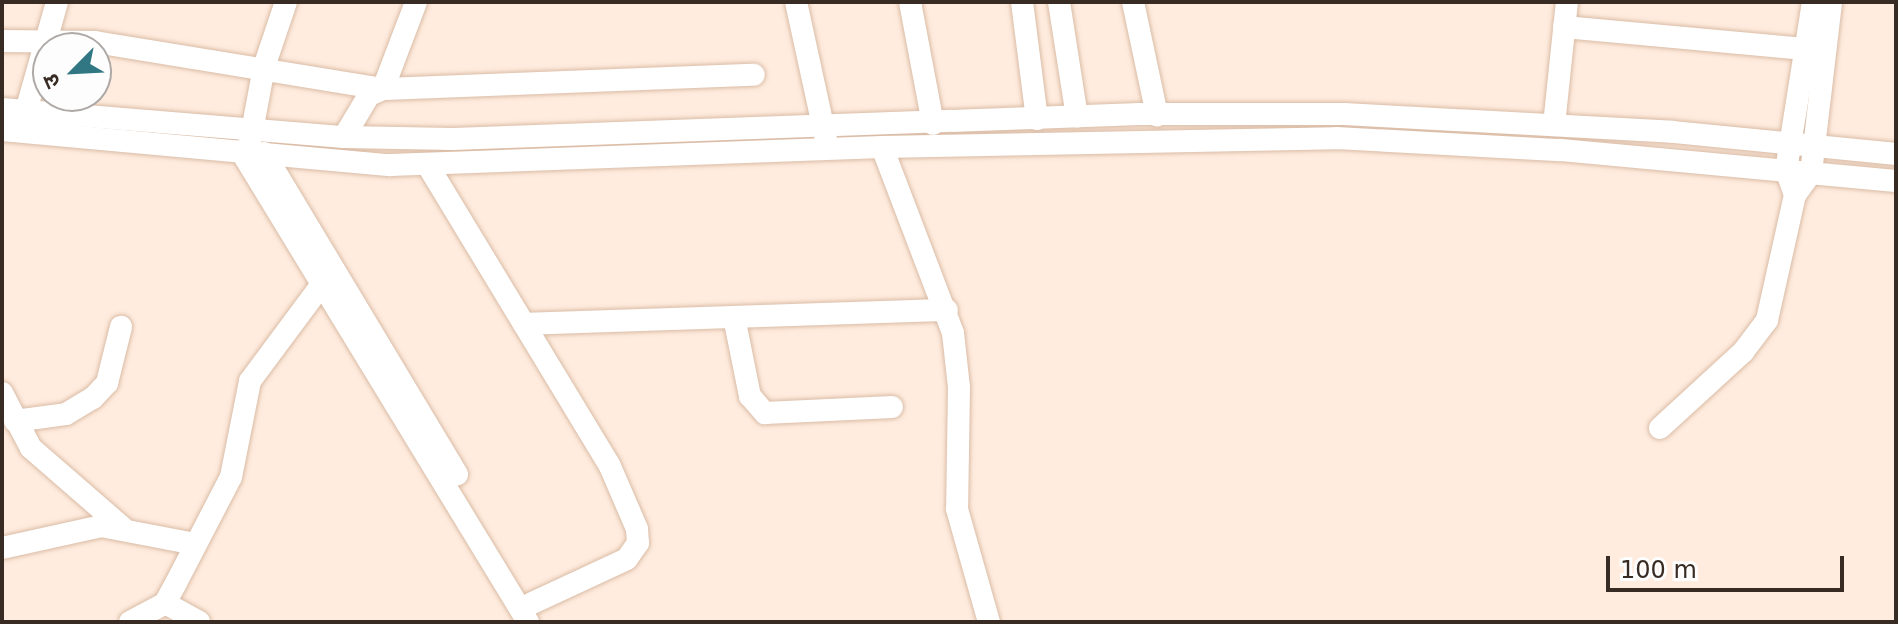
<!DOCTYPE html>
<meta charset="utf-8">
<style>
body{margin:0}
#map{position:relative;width:1898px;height:624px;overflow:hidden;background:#ffecde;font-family:"DejaVu Sans","Noto Sans Devanagari",sans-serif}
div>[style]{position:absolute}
.roads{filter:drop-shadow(0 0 2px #dabca6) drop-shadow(0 0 2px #dabca6)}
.minor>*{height:22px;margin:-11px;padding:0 11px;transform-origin:11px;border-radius:11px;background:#fff}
span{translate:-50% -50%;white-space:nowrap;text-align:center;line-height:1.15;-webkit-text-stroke:8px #fdfdfd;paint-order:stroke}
.frame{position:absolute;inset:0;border:4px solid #372b23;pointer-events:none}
.north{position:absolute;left:32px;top:32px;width:80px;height:80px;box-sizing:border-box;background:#fdfdfd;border:2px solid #aea9a6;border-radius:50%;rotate:246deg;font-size:22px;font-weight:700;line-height:32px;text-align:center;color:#372b23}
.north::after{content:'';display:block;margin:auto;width:28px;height:36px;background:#307783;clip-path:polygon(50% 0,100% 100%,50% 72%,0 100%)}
.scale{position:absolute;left:1606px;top:556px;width:238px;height:36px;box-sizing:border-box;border:4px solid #372b23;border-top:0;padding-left:10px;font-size:24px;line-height:28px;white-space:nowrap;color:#372b23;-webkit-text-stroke:6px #fdfdfd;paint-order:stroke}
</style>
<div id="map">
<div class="roads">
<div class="minor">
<i style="left:796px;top:2px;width:141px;rotate:77.7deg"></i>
<i style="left:910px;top:2px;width:124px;rotate:79.3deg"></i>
<i style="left:1022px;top:2px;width:118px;rotate:82.7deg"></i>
<i style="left:1059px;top:2px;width:116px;rotate:81.1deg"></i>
<i style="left:1133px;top:2px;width:116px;rotate:78deg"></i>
<i style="left:1813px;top:2px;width:170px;rotate:99.1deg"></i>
<i style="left:1786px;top:170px;width:27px;rotate:70deg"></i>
<i style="left:1795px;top:195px;width:27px;rotate:-54deg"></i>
<i style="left:1811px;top:173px;width:172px;rotate:-83.3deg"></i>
<i style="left:1564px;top:27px;width:242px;rotate:5.2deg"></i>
<i style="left:2px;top:41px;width:93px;rotate:0.6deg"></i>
<i style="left:95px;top:42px;width:292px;rotate:9.3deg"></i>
<i style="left:383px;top:89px;width:371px;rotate:-2.2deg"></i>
<i style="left:2px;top:109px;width:343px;rotate:4.7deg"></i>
<i style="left:344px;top:137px;width:109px;rotate:1.1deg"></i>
<i style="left:453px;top:139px;width:687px;rotate:-2.08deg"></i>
<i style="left:1140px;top:114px;width:204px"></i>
<i style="left:1344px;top:114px;width:329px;rotate:3.1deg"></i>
<i style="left:1673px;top:132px;width:224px;rotate:5.6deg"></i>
<i style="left:26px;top:111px;width:113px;rotate:-74.1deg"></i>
<i style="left:1554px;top:125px;width:124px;rotate:-84deg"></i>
<i style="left:2px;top:130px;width:390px;rotate:5.2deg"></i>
<i style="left:390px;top:165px;width:492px;rotate:-2.1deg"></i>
<i style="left:882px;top:147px;width:454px;rotate:-1.1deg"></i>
<i style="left:1336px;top:138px;width:225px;rotate:3.1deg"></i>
<i style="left:1561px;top:150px;width:336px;rotate:5.3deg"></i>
<i style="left:344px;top:137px;width:49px;rotate:-59.2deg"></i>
<i style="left:369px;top:95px;width:15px;rotate:-23deg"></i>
<i style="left:383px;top:89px;width:93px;rotate:-69.2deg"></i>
<i style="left:250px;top:142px;width:76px;rotate:-79.4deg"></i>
<i style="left:264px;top:67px;width:69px;rotate:-71.3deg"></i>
<i style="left:882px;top:147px;width:199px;rotate:69.1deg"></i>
<i style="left:953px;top:333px;width:54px;rotate:83.7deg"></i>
<i style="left:959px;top:387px;width:122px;rotate:90.9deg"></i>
<i style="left:957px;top:509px;width:117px;rotate:74.2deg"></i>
<i style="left:241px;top:151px;width:552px;rotate:58.64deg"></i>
<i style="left:264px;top:153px;width:375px;rotate:59deg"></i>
<i style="left:427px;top:164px;width:351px;rotate:58.8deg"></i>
<i style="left:609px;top:464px;width:71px;rotate:66.7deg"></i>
<i style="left:637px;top:529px;width:14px;rotate:86deg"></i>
<i style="left:638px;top:543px;width:19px;rotate:125deg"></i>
<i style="left:627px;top:559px;width:105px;rotate:155.1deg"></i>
<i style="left:734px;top:317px;width:81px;rotate:78.6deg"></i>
<i style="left:750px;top:396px;width:23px;rotate:49deg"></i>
<i style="left:765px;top:413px;width:127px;rotate:-2.7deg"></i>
<i style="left:524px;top:324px;width:423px;rotate:-1.9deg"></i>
<i style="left:2px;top:393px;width:62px;rotate:62.2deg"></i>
<i style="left:31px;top:448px;width:121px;rotate:41deg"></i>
<i style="left:15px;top:421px;width:51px;rotate:-7.8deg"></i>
<i style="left:66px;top:414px;width:31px;rotate:-31deg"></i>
<i style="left:93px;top:398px;width:21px;rotate:-47deg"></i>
<i style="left:107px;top:383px;width:58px;rotate:-76deg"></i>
<i style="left:1660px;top:428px;width:113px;rotate:-42.5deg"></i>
<i style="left:1743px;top:352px;width:40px;rotate:-53deg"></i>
<i style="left:1767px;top:320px;width:128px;rotate:-77.4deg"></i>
<i style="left:2px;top:548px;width:101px;rotate:-12.5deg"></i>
<i style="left:101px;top:526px;width:96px;rotate:10.8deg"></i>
<i style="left:165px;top:603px;width:39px;rotate:29deg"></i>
<i style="left:130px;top:622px;width:40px;rotate:-28deg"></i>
<i style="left:165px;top:603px;width:23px;rotate:-61deg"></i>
<i style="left:176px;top:583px;width:119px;rotate:-62.6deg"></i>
<i style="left:231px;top:477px;width:98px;rotate:-78.8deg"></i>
<i style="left:250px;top:381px;width:136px;rotate:-53.4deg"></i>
</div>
</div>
<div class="frame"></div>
<div class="north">उ</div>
<div class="scale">100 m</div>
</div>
